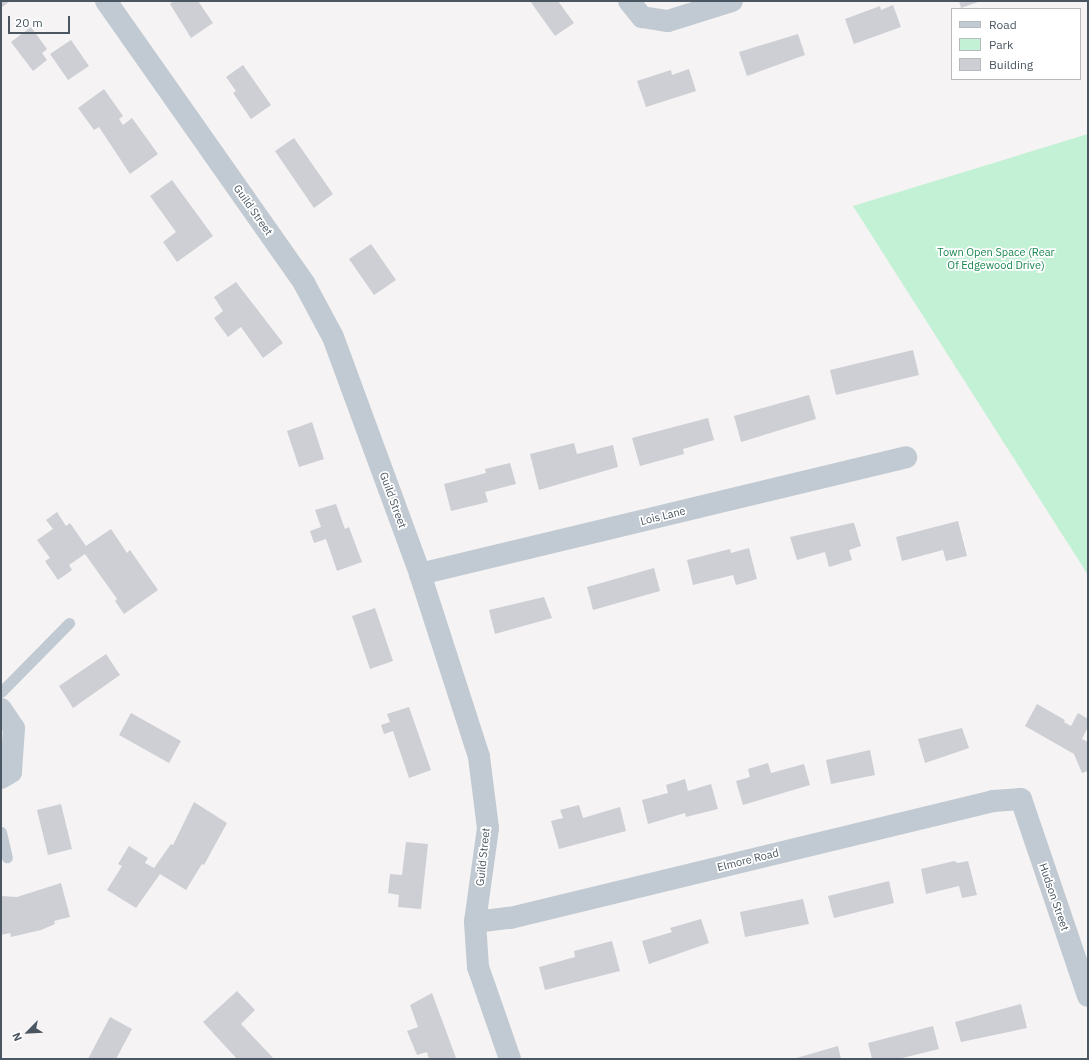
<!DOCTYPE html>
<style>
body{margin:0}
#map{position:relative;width:1089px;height:1060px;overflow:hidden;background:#f5f3f3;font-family:"IBM Plex Sans",sans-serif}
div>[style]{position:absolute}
.green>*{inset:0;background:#c3f1d5}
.building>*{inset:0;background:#cdcfd5}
.lane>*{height:11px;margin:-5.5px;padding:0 5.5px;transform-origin:5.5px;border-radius:5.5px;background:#c1cad2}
.street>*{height:22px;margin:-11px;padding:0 11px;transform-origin:11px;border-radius:11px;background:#c1cad2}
span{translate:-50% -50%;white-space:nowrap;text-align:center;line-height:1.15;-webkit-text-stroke:3.5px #fff;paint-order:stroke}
.street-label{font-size:11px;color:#4a5661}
.park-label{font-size:11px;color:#17864f}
.frame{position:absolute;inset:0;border:2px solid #4a5661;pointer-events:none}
.legend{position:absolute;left:951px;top:8px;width:130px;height:72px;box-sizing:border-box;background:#fff;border:1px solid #b7bbc0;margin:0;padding:5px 7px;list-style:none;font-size:12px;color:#4a5661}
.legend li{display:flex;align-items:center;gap:8px;height:20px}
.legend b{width:20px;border:1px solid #b7bbc0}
.north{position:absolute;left:8px;top:1012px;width:40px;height:40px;-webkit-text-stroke:3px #fff;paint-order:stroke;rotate:246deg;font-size:11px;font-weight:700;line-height:16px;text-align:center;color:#4a5661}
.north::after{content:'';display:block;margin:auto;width:14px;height:18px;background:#4a5661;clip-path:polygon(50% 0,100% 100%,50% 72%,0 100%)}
.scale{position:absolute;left:8px;top:16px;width:62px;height:18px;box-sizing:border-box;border:2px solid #4a5661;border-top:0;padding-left:5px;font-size:12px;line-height:14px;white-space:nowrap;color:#4a5661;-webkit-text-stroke:3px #fff;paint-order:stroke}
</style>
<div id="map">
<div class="green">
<i style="clip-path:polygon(1088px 134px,1088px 575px,853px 206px)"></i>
</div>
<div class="building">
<i style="clip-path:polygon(1px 1px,10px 1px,1px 8px)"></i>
<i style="clip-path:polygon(198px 1px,213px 23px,191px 38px,170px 4px,173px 1px)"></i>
<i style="clip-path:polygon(530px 1px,558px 1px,574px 23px,555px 36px)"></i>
<i style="clip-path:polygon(959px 1px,981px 1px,961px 8px)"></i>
<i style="clip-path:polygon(893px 5px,901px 27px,854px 44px,845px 19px,880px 6px,881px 10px)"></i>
<i style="clip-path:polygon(31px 27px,47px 49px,42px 53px,47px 60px,33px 71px,11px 42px)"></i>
<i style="clip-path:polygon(798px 34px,805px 55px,747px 76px,739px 52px)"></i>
<i style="clip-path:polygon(71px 40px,89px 66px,68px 80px,50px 54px)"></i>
<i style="clip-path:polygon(243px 65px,271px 105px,251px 119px,233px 93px,236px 91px,226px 77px)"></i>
<i style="clip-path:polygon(689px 69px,696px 91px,646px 107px,637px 81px,671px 70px,672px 75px)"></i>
<i style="clip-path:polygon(104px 89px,123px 116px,119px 119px,123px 125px,132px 118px,158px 154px,130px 174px,99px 127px,94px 130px,78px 108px)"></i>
<i style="clip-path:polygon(294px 138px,333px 194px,314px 208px,275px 151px)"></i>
<i style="clip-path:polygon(172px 180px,213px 236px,177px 262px,163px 242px,176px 232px,150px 196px)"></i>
<i style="clip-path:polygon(371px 244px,396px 280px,374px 295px,349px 259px)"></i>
<i style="clip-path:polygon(236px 282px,283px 343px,263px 358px,241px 327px,228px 337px,214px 318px,223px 311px,214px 297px)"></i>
<i style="clip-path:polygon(913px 350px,919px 375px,836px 395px,830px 370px)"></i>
<i style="clip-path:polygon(809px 395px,816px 419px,741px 442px,734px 416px)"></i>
<i style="clip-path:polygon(708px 418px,714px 440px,683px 449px,684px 454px,640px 466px,632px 438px)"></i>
<i style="clip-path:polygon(312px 422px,324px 459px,299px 467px,287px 431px)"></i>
<i style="clip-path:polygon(574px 443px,577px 454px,613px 445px,618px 467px,539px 490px,530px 454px)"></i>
<i style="clip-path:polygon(510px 463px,516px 484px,485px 492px,488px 502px,451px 511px,444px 484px,486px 473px,485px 469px)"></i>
<i style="clip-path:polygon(336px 504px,345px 529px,349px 527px,362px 562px,337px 571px,326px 539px,314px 543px,310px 531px,321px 527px,315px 510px)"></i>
<i style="clip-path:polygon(57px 512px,66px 526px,70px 523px,86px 546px,111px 529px,127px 553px,130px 550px,158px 590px,124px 614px,115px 601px,117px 599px,85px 554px,69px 565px,72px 570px,58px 580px,45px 561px,50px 558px,37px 540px,53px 529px,46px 520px)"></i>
<i style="clip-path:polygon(958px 521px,967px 556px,946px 561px,943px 550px,902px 561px,896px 537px)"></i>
<i style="clip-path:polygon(852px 523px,854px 523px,861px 546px,849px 550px,852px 560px,829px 567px,825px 552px,797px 560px,790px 537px)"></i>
<i style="clip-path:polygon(749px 548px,757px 579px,736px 585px,733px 575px,693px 585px,687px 560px,730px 549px,731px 553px)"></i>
<i style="clip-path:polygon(654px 568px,660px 591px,593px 610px,587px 587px)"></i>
<i style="clip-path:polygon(544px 597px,552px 618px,495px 634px,489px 610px)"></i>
<i style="clip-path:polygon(375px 608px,393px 661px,370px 669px,352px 616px)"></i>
<i style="clip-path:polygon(106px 654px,120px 675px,73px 708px,59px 686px)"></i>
<i style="clip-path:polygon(1037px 704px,1065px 720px,1064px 722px,1071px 726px,1078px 713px,1088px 719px,1088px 727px,1082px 739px,1088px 742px,1088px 771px,1082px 773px,1074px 754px,1025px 726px)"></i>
<i style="clip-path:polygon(409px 707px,431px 770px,409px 778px,393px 731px,384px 734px,381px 725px,390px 722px,387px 714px)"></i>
<i style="clip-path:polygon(131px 713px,181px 741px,169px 763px,119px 735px)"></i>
<i style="clip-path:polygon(962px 728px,969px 748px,925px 763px,918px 739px)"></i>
<i style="clip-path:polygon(870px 750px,875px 775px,831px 784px,826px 760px)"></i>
<i style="clip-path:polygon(768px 763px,771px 773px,804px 764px,810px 785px,743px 805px,736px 781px,750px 777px,748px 769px)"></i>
<i style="clip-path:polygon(685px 779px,688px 791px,711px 784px,718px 809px,686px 817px,685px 813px,648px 824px,642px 800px,668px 793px,666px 785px)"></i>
<i style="clip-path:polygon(194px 802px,227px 823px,204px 865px,202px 864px,186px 890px,160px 874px,136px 908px,107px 890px,122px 866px,118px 864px,129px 846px,148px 858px,145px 863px,154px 868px,171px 844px,173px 845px)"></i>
<i style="clip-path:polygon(61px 804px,72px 849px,48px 855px,37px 810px)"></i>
<i style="clip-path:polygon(579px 805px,583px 818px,620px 807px,626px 831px,559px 849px,551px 821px,563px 818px,560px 810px)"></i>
<i style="clip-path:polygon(406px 842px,428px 844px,421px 909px,398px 907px,399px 895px,388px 893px,390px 874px,402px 875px)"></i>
<i style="clip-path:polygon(954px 861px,958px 863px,968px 861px,977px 895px,962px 898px,959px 886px,926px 894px,921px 869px)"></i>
<i style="clip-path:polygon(889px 881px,894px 903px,834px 918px,828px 896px)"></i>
<i style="clip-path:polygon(61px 883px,70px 917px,54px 921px,55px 924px,41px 930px,11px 937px,10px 933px,1px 935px,1px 896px,17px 897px)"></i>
<i style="clip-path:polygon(803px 899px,809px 924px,745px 937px,740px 912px)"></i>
<i style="clip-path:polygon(701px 919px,709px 943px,649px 964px,642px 941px,672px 932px,670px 928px)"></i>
<i style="clip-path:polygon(612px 941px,620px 971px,545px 990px,539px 967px,575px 957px,574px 951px)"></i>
<i style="clip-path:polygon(237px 991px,255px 1010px,241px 1024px,274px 1059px,237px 1059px,203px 1022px)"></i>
<i style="clip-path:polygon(432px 993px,456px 1058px,454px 1059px,429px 1059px,427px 1052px,417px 1055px,407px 1031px,418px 1027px,410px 1005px)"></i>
<i style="clip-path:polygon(1021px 1004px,1027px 1028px,961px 1042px,955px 1022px)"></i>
<i style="clip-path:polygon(110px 1017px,132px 1029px,116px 1059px,88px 1059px)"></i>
<i style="clip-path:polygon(933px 1026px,939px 1049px,898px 1059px,872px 1059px,868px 1043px)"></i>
<i style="clip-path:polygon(838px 1046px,841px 1059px,793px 1059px)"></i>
</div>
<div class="lane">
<i style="left:1px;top:692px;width:97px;rotate:-45.4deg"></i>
<i style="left:1px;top:832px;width:26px;rotate:77deg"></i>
</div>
<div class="street">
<i style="left:106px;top:1px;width:345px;rotate:54.9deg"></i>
<i style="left:304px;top:283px;width:61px;rotate:61.8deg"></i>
<i style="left:333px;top:337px;width:252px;rotate:69.8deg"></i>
<i style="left:420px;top:574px;width:192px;rotate:72.1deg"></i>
<i style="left:479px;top:757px;width:72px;rotate:82.8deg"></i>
<i style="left:488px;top:828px;width:95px;rotate:97.9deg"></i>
<i style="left:475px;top:922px;width:45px;rotate:86.2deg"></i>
<i style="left:478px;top:967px;width:97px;rotate:70.8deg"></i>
<i style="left:629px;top:1px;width:21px;rotate:51deg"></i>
<i style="left:642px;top:17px;width:26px;rotate:9deg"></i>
<i style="left:668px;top:21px;width:67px;rotate:-17.4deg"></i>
<i style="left:420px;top:574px;width:500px;rotate:-13.5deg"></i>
<i style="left:1px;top:709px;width:23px;rotate:56deg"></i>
<i style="left:14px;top:728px;width:44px;rotate:93.9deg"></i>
<i style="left:11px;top:772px;width:12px;rotate:149deg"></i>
<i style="left:475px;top:922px;width:35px;rotate:-7deg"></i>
<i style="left:510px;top:918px;width:497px;rotate:-13.6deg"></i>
<i style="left:993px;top:801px;width:28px;rotate:-4deg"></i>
<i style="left:1021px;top:799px;width:208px;rotate:71.2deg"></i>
</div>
<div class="street-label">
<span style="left:253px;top:210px;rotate:55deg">Guild Street</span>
<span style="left:393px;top:500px;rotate:70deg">Guild Street</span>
<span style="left:663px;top:516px;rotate:-14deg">Lois Lane</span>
<span style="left:483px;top:857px;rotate:-84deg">Guild Street</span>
<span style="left:748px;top:860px;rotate:-14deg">Elmore Road</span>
<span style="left:1054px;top:897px;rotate:71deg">Hudson Street</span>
</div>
<div class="park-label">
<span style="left:996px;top:259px">Town Open Space (Rear<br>Of Edgewood Drive)</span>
</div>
<div class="frame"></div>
<ul class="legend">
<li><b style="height:5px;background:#c1cad2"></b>Road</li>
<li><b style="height:11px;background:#c3f1d5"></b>Park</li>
<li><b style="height:11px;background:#cdcfd5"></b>Building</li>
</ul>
<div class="north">N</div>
<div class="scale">20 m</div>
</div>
